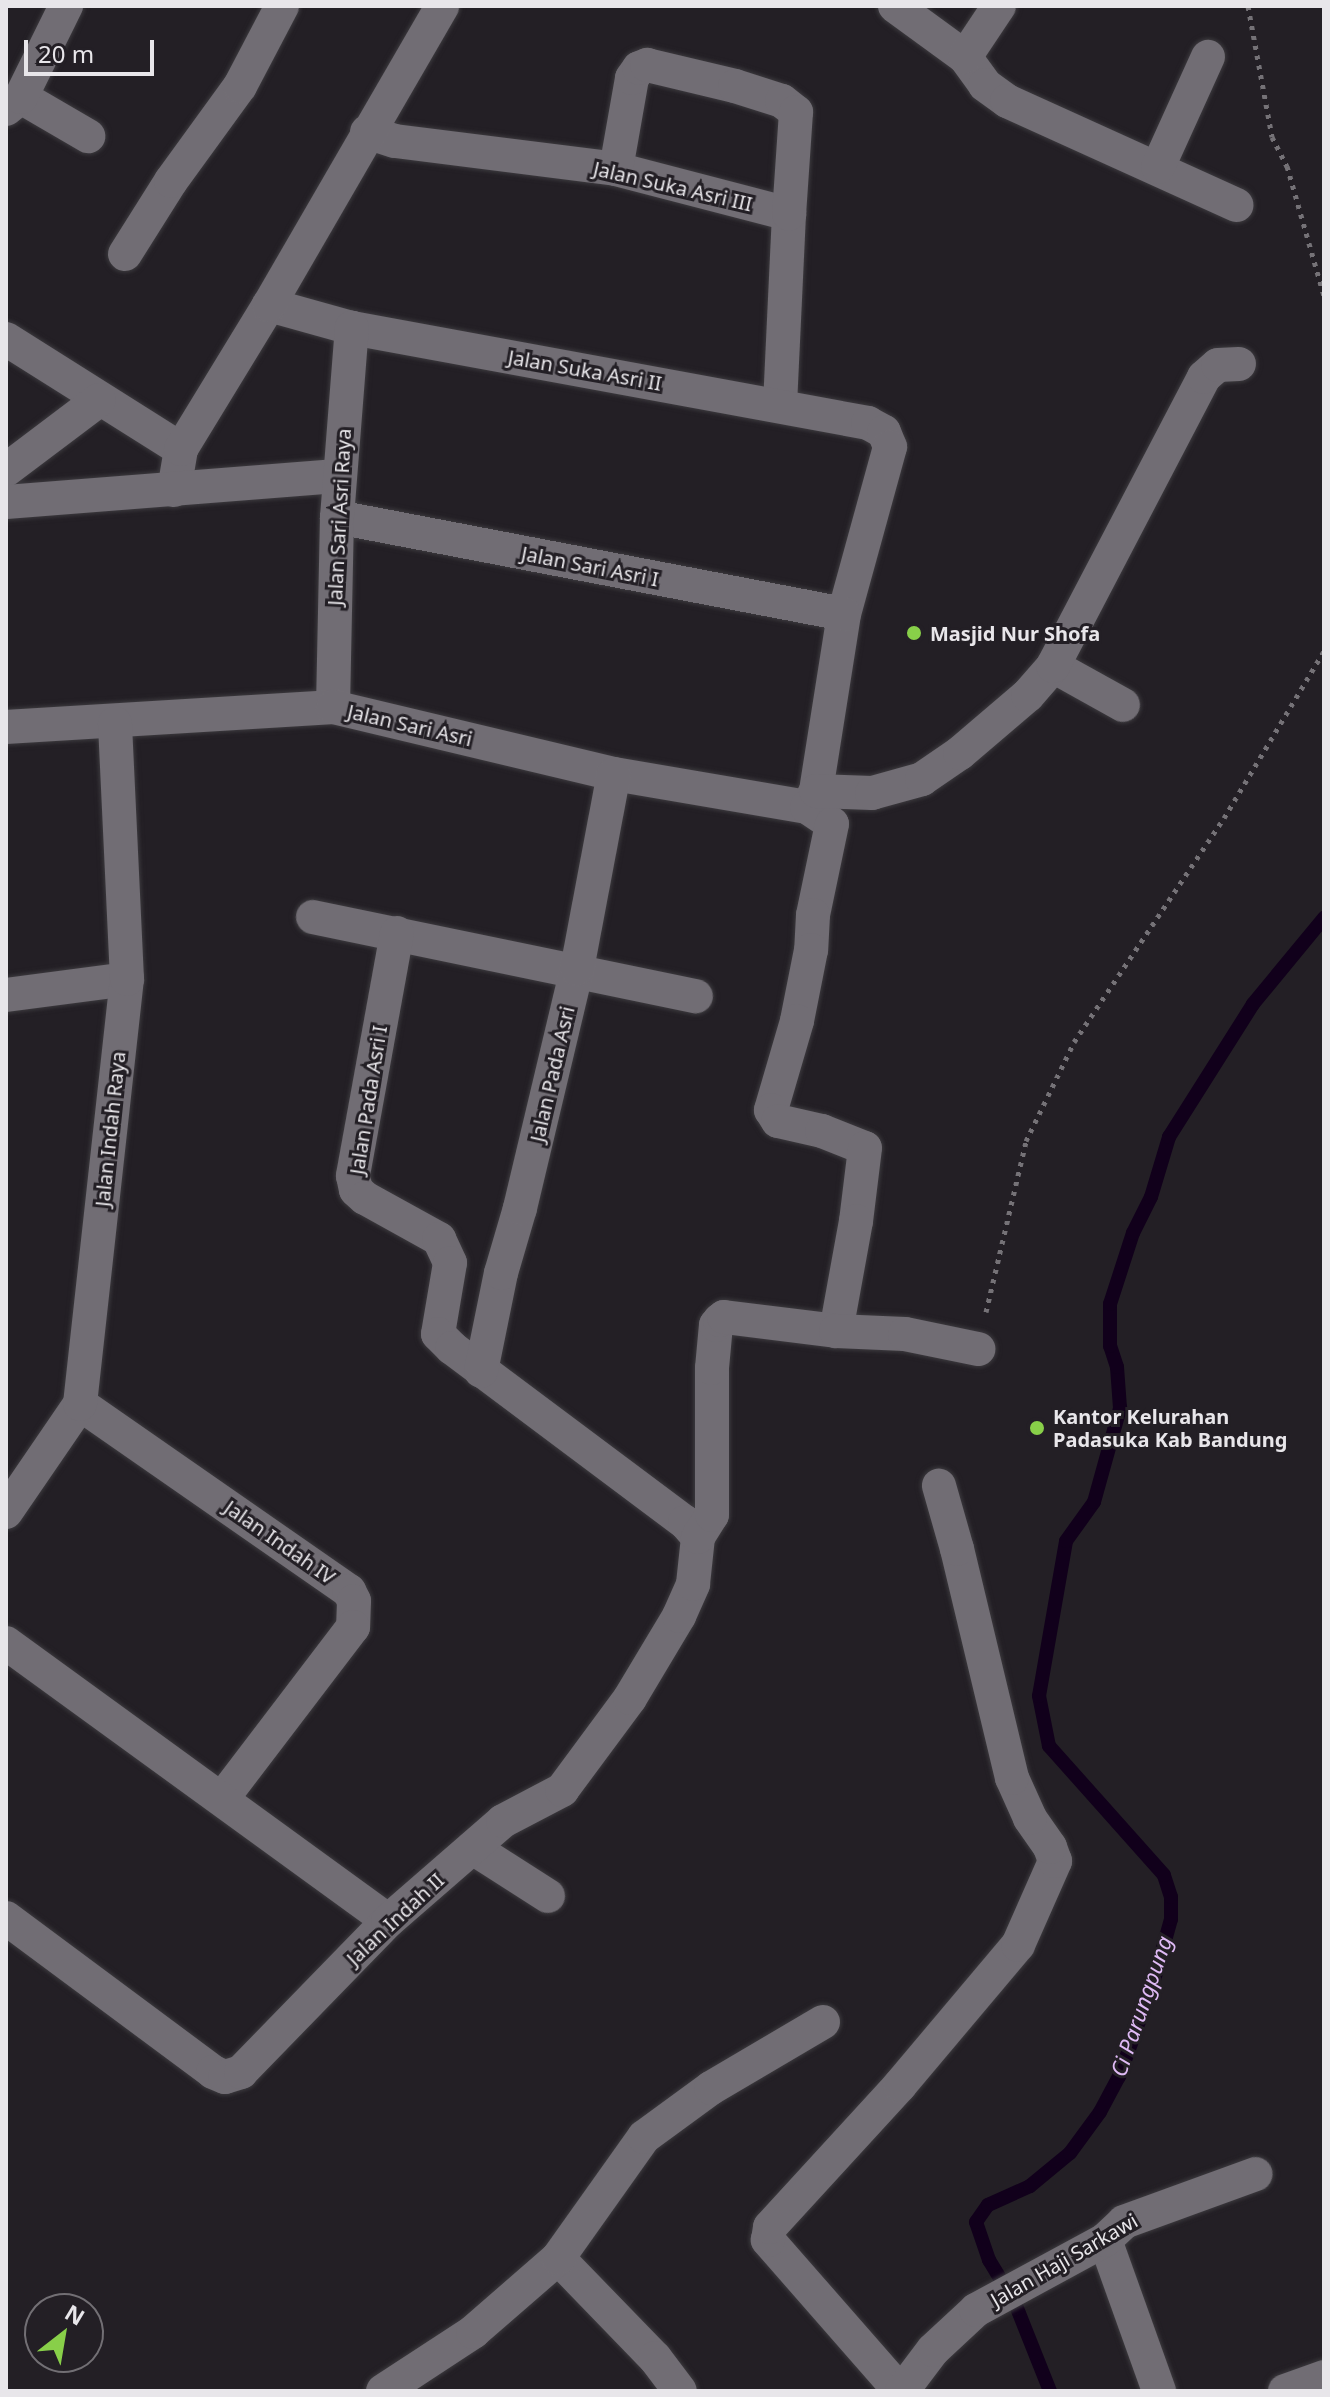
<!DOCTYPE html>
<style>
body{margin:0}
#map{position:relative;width:1330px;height:2397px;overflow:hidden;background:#231f25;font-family:"Noto Sans",sans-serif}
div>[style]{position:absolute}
.stream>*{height:14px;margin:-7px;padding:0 7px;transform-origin:7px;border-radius:7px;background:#11001b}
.path>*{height:5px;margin-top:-2.5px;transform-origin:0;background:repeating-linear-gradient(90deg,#757277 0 4px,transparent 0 10px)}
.roads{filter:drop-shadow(0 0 2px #3c3a3e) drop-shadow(0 0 2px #3c3a3e)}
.street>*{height:34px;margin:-17px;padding:0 17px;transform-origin:17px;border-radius:17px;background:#716d74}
.dots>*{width:22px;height:22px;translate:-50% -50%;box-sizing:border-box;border:4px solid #231f25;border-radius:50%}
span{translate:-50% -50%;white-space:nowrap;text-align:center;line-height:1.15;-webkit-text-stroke:6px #231f25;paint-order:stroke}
.street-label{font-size:20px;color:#e8e6ea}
.poi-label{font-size:20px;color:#e8e6ea;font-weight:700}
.left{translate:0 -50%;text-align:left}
.water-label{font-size:22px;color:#dfbaf5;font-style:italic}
.frame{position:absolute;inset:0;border:8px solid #e8e6ea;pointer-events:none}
.north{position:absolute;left:24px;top:2293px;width:80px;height:80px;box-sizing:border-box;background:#231f25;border:2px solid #726f74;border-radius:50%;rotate:31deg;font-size:22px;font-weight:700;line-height:32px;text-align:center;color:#e8e6ea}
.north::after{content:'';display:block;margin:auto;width:28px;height:36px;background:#88cf49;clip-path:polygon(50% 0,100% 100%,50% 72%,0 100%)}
.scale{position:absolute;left:24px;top:40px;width:130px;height:36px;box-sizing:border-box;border:4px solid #e8e6ea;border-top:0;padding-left:10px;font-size:24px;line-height:28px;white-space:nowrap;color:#e8e6ea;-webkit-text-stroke:6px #231f25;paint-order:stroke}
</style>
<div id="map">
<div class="stream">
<i style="left:1050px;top:2391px;width:95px;rotate:-111.7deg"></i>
<i style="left:1015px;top:2303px;width:50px;rotate:-121.2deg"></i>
<i style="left:989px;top:2260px;width:40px;rotate:-108.9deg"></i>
<i style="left:976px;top:2222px;width:21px;rotate:-55deg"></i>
<i style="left:988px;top:2205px;width:46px;rotate:-24.3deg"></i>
<i style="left:1030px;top:2186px;width:52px;rotate:-39.5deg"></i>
<i style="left:1070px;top:2153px;width:51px;rotate:-53.8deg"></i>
<i style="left:1100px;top:2112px;width:40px;rotate:-62deg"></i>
<i style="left:1119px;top:2077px;width:103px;rotate:-70.2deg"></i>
<i style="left:1154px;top:1980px;width:63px;rotate:-74.4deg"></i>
<i style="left:1171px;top:1919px;width:22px;rotate:-90deg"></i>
<i style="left:1171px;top:1897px;width:23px;rotate:-108deg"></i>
<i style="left:1164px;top:1875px;width:173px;rotate:-131.7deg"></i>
<i style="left:1049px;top:1746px;width:51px;rotate:-101.3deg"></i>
<i style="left:1039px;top:1696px;width:157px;rotate:-80.1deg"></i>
<i style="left:1066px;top:1541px;width:48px;rotate:-54.3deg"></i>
<i style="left:1094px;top:1502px;width:98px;rotate:-74.5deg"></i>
<i style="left:1120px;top:1408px;width:41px;rotate:-94.2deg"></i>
<i style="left:1117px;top:1367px;width:22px;rotate:-108deg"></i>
<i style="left:1110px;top:1346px;width:42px;rotate:-90deg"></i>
<i style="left:1110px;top:1304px;width:75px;rotate:-72.1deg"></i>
<i style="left:1133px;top:1233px;width:40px;rotate:-63.4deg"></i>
<i style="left:1151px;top:1197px;width:63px;rotate:-73.3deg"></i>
<i style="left:1169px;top:1137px;width:157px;rotate:-57.7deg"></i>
<i style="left:1253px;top:1004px;width:112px;rotate:-50.5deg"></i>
</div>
<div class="path">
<i style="left:1248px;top:6px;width:133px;rotate:79.6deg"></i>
<i style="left:1272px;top:137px;width:33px;rotate:63deg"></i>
<i style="left:1287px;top:166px;width:135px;rotate:74.1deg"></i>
<i style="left:986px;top:1312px;width:176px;rotate:-76.8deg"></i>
<i style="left:1026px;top:1141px;width:110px;rotate:-64.1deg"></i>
<i style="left:1074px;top:1042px;width:270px;rotate:-56.2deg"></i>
<i style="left:1224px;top:818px;width:195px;rotate:-59.1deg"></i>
</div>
<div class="roads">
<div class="street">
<i style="left:895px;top:6px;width:87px;rotate:36.1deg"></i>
<i style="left:965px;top:57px;width:34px;rotate:54deg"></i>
<i style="left:985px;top:85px;width:27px;rotate:36deg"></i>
<i style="left:1007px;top:101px;width:252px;rotate:24.4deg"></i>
<i style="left:965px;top:57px;width:61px;rotate:-56.3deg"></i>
<i style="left:21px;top:97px;width:78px;rotate:30.2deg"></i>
<i style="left:6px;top:109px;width:19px;rotate:-39deg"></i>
<i style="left:21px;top:97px;width:102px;rotate:-63.7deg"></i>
<i style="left:367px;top:132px;width:29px;rotate:18deg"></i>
<i style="left:395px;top:141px;width:223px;rotate:7.2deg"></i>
<i style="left:616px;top:169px;width:179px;rotate:14.6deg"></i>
<i style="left:789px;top:214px;width:192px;rotate:92.7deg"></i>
<i style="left:1158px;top:167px;width:121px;rotate:-65.6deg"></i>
<i style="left:616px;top:169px;width:92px;rotate:-80deg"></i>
<i style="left:632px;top:78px;width:12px;rotate:-55deg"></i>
<i style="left:639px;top:68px;width:9px;rotate:-21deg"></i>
<i style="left:647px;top:65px;width:90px;rotate:13.4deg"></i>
<i style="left:735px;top:86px;width:49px;rotate:17.7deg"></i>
<i style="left:782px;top:101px;width:18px;rotate:38deg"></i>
<i style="left:796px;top:112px;width:102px;rotate:93.9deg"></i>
<i style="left:125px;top:254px;width:86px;rotate:-57.8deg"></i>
<i style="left:171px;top:181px;width:117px;rotate:-54deg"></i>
<i style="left:240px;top:86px;width:90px;rotate:-62.3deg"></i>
<i style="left:269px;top:305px;width:86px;rotate:15.5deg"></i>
<i style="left:352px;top:328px;width:525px;rotate:10.43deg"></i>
<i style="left:868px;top:423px;width:18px;rotate:29deg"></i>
<i style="left:884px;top:432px;width:16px;rotate:68deg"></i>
<i style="left:890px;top:447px;width:173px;rotate:105.4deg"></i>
<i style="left:844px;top:614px;width:179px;rotate:99deg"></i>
<i style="left:816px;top:791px;width:18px;rotate:119deg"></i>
<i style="left:6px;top:339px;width:207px;rotate:32.2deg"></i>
<i style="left:6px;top:470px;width:116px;rotate:-37deg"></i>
<i style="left:174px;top:490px;width:42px;rotate:-80.3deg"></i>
<i style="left:181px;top:449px;width:169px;rotate:-58.6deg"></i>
<i style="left:269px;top:305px;width:345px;rotate:-59.9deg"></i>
<i style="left:6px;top:502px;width:335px;rotate:-4.5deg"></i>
<i style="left:337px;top:517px;width:516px;rotate:10.83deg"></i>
<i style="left:1053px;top:666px;width:80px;rotate:29.1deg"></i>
<i style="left:333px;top:707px;width:190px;rotate:-88.8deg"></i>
<i style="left:337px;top:517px;width:190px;rotate:-85.5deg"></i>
<i style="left:6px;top:727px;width:328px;rotate:-3.5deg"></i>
<i style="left:333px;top:707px;width:289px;rotate:13.4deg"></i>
<i style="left:614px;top:774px;width:196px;rotate:9.7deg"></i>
<i style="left:807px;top:807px;width:30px;rotate:34deg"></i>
<i style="left:832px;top:824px;width:93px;rotate:101.8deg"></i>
<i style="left:813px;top:915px;width:35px;rotate:93deg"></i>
<i style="left:811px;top:950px;width:72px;rotate:101.2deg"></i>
<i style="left:797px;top:1021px;width:93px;rotate:106.3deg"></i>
<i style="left:771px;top:1110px;width:13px;rotate:58deg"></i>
<i style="left:778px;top:1121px;width:45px;rotate:12.8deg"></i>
<i style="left:822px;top:1131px;width:46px;rotate:21.6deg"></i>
<i style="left:865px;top:1148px;width:74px;rotate:97deg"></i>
<i style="left:856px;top:1221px;width:112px;rotate:100.3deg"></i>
<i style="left:816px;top:791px;width:56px;rotate:2deg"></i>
<i style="left:872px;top:793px;width:52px;rotate:-15.6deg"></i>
<i style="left:922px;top:779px;width:46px;rotate:-34.4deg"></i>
<i style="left:960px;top:753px;width:89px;rotate:-40.5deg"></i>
<i style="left:1028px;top:695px;width:38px;rotate:-49deg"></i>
<i style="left:1053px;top:666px;width:326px;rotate:-62.4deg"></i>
<i style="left:1204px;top:377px;width:18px;rotate:-41deg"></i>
<i style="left:1218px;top:365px;width:21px;rotate:-3deg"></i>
<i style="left:313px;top:917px;width:391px;rotate:11.7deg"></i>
<i style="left:397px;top:933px;width:247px;rotate:100.3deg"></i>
<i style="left:353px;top:1176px;width:14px;rotate:78deg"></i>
<i style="left:356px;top:1190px;width:12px;rotate:42deg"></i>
<i style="left:365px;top:1198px;width:85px;rotate:29deg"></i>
<i style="left:439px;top:1239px;width:26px;rotate:65deg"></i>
<i style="left:6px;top:995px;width:122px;rotate:-7.5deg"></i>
<i style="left:450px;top:1263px;width:72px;rotate:99.6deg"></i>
<i style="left:438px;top:1334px;width:20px;rotate:45deg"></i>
<i style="left:452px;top:1348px;width:291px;rotate:36.8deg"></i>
<i style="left:685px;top:1522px;width:20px;rotate:49deg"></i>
<i style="left:481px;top:1371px;width:100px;rotate:-78.5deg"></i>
<i style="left:501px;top:1273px;width:68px;rotate:-73.7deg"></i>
<i style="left:520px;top:1208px;width:246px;rotate:-76.6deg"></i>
<i style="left:577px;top:969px;width:198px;rotate:-79.3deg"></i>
<i style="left:80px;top:1404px;width:328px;rotate:34.8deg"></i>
<i style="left:349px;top:1591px;width:11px;rotate:63deg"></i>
<i style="left:354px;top:1601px;width:26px;rotate:92deg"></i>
<i style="left:353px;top:1627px;width:216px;rotate:127.3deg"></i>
<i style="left:6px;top:1512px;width:131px;rotate:-55.6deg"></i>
<i style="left:80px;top:1404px;width:428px;rotate:-83.7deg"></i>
<i style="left:127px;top:979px;width:256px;rotate:-92.7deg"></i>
<i style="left:6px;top:1643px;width:472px;rotate:36deg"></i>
<i style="left:473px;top:1848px;width:89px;rotate:32.6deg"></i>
<i style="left:6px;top:1918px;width:258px;rotate:36.6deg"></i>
<i style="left:213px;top:2072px;width:13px;rotate:23deg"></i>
<i style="left:225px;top:2077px;width:17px;rotate:-17deg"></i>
<i style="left:241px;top:2072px;width:211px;rotate:-45.8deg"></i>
<i style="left:388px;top:1921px;width:152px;rotate:-41deg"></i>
<i style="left:503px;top:1821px;width:67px;rotate:-27.7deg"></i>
<i style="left:562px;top:1790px;width:114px;rotate:-53.5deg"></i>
<i style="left:630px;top:1698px;width:96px;rotate:-59.1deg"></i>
<i style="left:679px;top:1616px;width:35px;rotate:-66deg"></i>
<i style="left:693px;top:1584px;width:47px;rotate:-83.9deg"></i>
<i style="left:698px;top:1537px;width:26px;rotate:-58deg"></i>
<i style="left:712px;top:1515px;width:147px;rotate:-90deg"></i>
<i style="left:712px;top:1368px;width:43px;rotate:-84.7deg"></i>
<i style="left:716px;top:1325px;width:6px;rotate:-51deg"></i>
<i style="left:720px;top:1320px;width:5px;rotate:-37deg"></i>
<i style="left:724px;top:1317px;width:113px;rotate:7.1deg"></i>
<i style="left:836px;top:1331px;width:69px;rotate:2.5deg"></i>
<i style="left:905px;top:1334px;width:75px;rotate:11.6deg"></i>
<i style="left:1105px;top:2240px;width:160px;rotate:70.3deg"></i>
<i style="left:558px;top:2258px;width:139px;rotate:45.9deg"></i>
<i style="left:655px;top:2358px;width:41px;rotate:52.9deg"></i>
<i style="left:383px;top:2391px;width:108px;rotate:-33.2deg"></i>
<i style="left:473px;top:2332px;width:113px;rotate:-41deg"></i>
<i style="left:558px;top:2258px;width:148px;rotate:-54.6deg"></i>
<i style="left:644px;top:2137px;width:83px;rotate:-36.2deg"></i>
<i style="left:711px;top:2088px;width:130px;rotate:-30.5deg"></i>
<i style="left:900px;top:2391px;width:201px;rotate:-131.2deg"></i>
<i style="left:768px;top:2240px;width:13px;rotate:-81deg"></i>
<i style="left:770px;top:2227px;width:193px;rotate:-47.5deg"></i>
<i style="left:900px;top:2085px;width:183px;rotate:-49.9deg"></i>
<i style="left:1018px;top:1945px;width:92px;rotate:-66.2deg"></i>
<i style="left:1055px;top:1861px;width:15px;rotate:-110deg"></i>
<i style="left:1050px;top:1847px;width:35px;rotate:-125deg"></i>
<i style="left:1030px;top:1818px;width:44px;rotate:-114.2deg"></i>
<i style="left:1012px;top:1778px;width:236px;rotate:-103.5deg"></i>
<i style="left:957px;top:1549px;width:66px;rotate:-105.9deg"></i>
<i style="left:902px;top:2391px;width:51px;rotate:-52.9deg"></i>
<i style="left:933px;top:2350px;width:59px;rotate:-42.9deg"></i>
<i style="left:976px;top:2310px;width:147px;rotate:-28.5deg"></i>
<i style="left:1105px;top:2240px;width:26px;rotate:-43deg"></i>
<i style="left:1124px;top:2222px;width:140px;rotate:-20deg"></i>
<i style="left:1285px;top:2391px;width:41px;rotate:-19.7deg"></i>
</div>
</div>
<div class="dots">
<i style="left:914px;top:633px;background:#88cf49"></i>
<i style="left:1037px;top:1428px;background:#88cf49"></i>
</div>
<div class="street-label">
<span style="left:673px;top:186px;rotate:13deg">Jalan Suka Asri III</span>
<span style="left:585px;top:370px;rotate:10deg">Jalan Suka Asri II</span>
<span style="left:339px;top:517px;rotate:-87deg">Jalan Sari Asri Raya</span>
<span style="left:590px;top:566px;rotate:11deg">Jalan Sari Asri I</span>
<span style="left:410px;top:725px;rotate:13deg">Jalan Sari Asri</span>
<span style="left:552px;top:1074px;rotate:-77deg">Jalan Pada Asri</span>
<span style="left:368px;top:1100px;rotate:-81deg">Jalan Pada Asri I</span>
<span style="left:110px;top:1129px;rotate:-84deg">Jalan Indah Raya</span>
<span style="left:280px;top:1542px;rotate:35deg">Jalan Indah IV</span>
<span style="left:395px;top:1919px;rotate:-43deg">Jalan Indah II</span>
<span style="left:1064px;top:2260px;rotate:-30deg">Jalan Haji Sarkawi</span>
</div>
<div class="poi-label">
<span class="left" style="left:930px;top:633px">Masjid Nur Shofa</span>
<span class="left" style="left:1053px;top:1428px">Kantor Kelurahan<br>Padasuka Kab Bandung</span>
</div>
<div class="water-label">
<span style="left:1141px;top:2006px;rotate:-71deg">Ci Parungpung</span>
</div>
<div class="frame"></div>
<div class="north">N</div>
<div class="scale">20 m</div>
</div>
